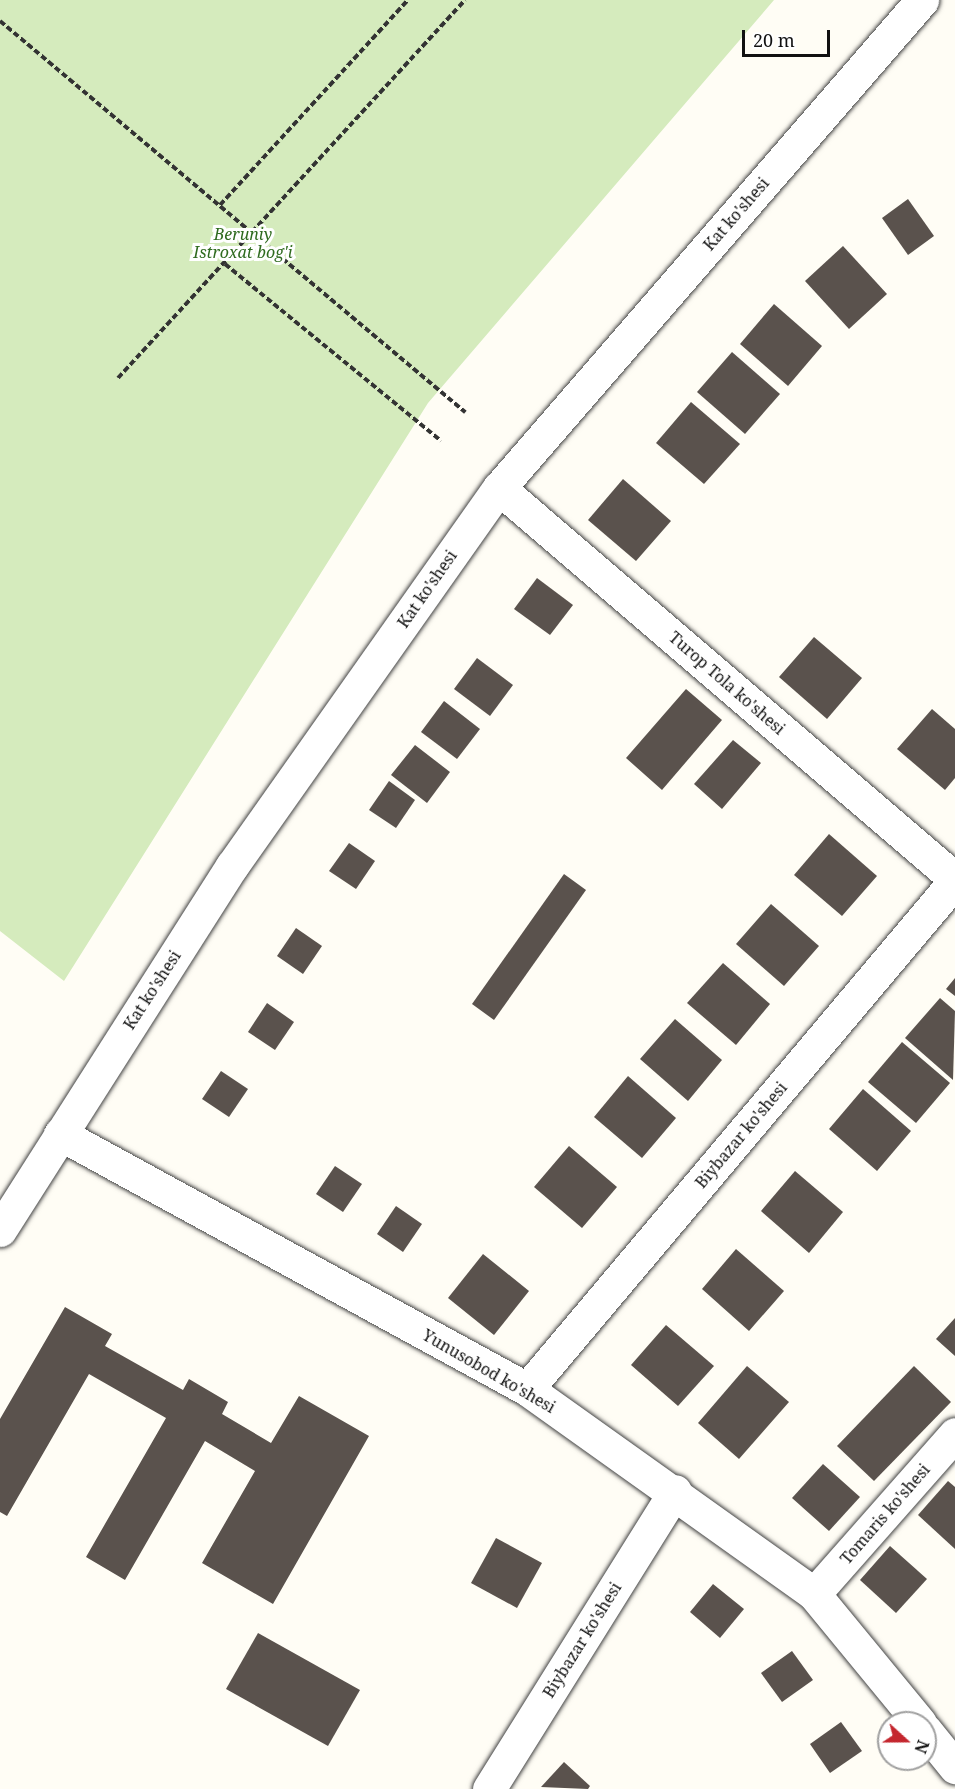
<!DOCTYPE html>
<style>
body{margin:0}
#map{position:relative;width:955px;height:1789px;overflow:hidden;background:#fffdf5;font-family:"Noto Serif",serif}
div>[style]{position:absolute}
.green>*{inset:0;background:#d5ebbd}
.building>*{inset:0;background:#5a524d}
.path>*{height:4px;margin-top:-2px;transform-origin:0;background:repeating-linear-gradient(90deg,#333 0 6px,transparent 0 9px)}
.roads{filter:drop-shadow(0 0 2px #444) drop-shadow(0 0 2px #444)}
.minor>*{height:33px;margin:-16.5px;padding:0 16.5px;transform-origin:16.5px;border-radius:16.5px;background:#fff}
span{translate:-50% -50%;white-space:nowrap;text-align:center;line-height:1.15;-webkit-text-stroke:6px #fff;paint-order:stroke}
.street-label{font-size:16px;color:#111}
.park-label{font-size:16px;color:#2f6b1f;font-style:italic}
.north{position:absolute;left:877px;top:1711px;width:60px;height:60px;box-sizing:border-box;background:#fff;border:2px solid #a0a0a0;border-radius:50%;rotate:111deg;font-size:16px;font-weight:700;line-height:24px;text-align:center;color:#111}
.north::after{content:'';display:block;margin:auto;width:21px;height:27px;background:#c4262e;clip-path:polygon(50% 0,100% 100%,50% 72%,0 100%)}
.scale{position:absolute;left:742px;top:30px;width:88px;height:27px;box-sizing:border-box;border:3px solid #111;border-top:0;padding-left:8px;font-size:18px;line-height:21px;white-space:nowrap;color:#111;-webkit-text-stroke:4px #fff;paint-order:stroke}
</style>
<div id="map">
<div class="green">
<i style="clip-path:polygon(0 0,774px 0,428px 403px,64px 981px,0 931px)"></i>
</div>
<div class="building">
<i style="clip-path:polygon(908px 199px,934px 236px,908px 255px,882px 218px)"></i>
<i style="clip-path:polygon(843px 246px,887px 294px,849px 329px,805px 281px)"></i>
<i style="clip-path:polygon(774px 304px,822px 346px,788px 386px,740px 344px)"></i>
<i style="clip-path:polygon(732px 352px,780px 394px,745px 434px,697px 392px)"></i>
<i style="clip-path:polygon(691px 402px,740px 444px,704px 484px,656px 443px)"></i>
<i style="clip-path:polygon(623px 479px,671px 521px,636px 561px,588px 520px)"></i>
<i style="clip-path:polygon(537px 578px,573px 605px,550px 635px,514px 609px)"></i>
<i style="clip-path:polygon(814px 637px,862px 678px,827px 719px,779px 677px)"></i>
<i style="clip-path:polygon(477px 658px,513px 685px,490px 716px,454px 689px)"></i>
<i style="clip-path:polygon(686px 689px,722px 720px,662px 790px,626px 758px)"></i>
<i style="clip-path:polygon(444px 701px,480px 729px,457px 759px,421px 732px)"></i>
<i style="clip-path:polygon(932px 709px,955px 729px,955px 778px,945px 790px,897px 749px)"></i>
<i style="clip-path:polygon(733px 740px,761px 763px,722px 809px,694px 784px)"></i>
<i style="clip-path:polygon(415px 745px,450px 772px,427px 803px,391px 775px)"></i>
<i style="clip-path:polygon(389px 781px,415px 800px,396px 828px,369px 810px)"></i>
<i style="clip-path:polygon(829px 834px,877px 876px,842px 916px,794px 875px)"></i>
<i style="clip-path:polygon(349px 843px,375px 861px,356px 889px,329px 871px)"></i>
<i style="clip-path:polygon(564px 874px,586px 890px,494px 1020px,472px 1004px)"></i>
<i style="clip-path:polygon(771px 904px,819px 946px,784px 986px,736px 944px)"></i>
<i style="clip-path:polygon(296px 928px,322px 946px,303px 974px,277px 956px)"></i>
<i style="clip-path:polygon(723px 963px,770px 1004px,736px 1045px,687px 1003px)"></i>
<i style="clip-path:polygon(955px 978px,955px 996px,946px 989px)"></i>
<i style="clip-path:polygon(940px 998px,955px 1011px,953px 1080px,905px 1038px)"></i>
<i style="clip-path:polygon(267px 1003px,294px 1022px,275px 1050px,248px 1032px)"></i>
<i style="clip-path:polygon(675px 1019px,722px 1060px,688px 1101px,640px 1059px)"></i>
<i style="clip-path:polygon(902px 1042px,950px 1083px,916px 1123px,868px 1082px)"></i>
<i style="clip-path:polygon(221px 1071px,248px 1089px,229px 1117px,202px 1099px)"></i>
<i style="clip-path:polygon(628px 1076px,676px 1118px,642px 1158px,594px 1117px)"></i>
<i style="clip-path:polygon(863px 1089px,911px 1131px,877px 1171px,829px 1129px)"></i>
<i style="clip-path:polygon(569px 1146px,617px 1187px,582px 1228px,534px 1187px)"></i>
<i style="clip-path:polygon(335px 1166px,362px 1184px,343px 1212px,316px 1194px)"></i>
<i style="clip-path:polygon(795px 1171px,843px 1212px,809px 1253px,761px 1211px)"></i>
<i style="clip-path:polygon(396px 1206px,422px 1224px,403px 1252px,377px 1234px)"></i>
<i style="clip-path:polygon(736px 1249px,784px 1291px,749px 1331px,702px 1289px)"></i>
<i style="clip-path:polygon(483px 1254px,529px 1291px,494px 1335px,448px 1298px)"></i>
<i style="clip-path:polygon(65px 1307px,112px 1334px,105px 1346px,183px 1390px,189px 1379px,228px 1402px,222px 1414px,271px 1443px,299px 1396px,369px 1436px,273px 1604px,202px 1563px,255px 1471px,205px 1441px,125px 1580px,86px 1557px,166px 1418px,89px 1374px,7px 1516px,0 1512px,0 1419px)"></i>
<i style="clip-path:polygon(955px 1318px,955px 1356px,936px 1339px)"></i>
<i style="clip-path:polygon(666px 1325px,714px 1366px,678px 1406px,631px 1365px)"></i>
<i style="clip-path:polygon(747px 1366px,789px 1402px,739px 1459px,698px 1423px)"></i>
<i style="clip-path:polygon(914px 1366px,951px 1402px,874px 1481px,837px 1446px)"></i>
<i style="clip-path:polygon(823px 1464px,860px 1497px,829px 1531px,792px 1498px)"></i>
<i style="clip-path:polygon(948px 1481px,955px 1487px,955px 1549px,918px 1515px)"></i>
<i style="clip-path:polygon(496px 1538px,542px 1563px,517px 1608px,471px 1583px)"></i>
<i style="clip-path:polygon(890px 1546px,927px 1579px,896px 1613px,860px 1580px)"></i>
<i style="clip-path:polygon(713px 1584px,744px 1609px,720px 1638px,690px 1612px)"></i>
<i style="clip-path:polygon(258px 1633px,360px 1690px,328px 1746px,226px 1689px)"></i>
<i style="clip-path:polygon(792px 1651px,813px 1680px,782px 1702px,761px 1673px)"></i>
<i style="clip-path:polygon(841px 1722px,862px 1751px,830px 1773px,810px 1744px)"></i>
<i style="clip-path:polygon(564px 1762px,590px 1786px,588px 1789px,541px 1787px)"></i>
</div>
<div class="path">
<i style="left:0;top:21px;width:608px;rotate:40.06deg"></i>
<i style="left:220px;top:205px;width:278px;rotate:-47.5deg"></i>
<i style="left:225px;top:264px;width:279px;rotate:39.3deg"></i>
<i style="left:118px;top:378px;width:513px;rotate:-47.45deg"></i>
</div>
<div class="roads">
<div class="minor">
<i style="left:499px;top:488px;width:601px;rotate:40.61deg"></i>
<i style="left:60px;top:1134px;width:532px;rotate:28.64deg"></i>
<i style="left:527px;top:1389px;width:353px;rotate:35.5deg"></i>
<i style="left:814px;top:1594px;width:167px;rotate:50.6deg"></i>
<i style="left:0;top:1230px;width:432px;rotate:-57.5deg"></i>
<i style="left:232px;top:866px;width:463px;rotate:-54.8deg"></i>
<i style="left:499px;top:488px;width:646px;rotate:-49.08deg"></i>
<i style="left:527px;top:1389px;width:664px;rotate:-49.89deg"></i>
<i style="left:814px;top:1594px;width:213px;rotate:-48.6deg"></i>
<i style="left:925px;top:1730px;width:48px;rotate:51deg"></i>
<i style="left:489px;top:1789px;width:351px;rotate:-58deg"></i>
</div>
</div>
<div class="street-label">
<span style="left:736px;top:214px;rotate:-49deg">Kat ko'shesi</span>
<span style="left:427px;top:589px;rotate:-55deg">Kat ko'shesi</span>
<span style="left:727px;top:683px;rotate:41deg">Turop Tola ko'shesi</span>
<span style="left:152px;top:990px;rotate:-57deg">Kat ko'shesi</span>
<span style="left:741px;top:1135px;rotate:-50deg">Biybazar ko'shesi</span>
<span style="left:489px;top:1371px;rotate:30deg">Yunusobod ko'shesi</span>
<span style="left:885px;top:1514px;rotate:-49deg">Tomaris ko'shesi</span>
<span style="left:582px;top:1640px;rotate:-58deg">Biybazar ko'shesi</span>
</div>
<div class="park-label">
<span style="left:243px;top:243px">Beruniy<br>Istroxat bog'i</span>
</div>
<div class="north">N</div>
<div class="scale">20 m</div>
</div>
